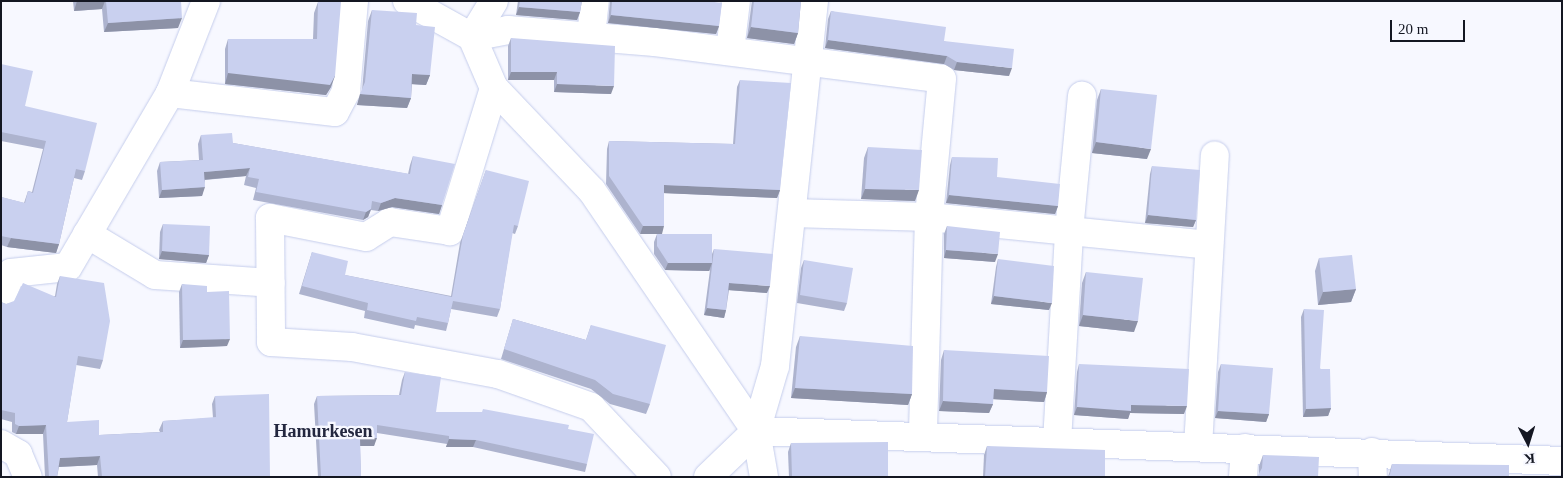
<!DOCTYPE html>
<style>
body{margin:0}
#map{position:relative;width:1563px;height:478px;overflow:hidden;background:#f7f8ff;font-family:Georgia,serif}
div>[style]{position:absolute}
.roads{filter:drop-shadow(0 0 1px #c5cdec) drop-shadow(0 0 1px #c5cdec)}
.minor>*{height:28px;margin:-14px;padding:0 14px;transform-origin:14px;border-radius:14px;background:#fff}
.wall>*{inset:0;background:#adb3ce}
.shaded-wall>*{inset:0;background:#8d92a7}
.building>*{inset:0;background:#c9d0ef}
span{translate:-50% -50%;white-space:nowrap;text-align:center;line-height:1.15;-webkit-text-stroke:4.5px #f7f8ff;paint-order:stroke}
.quarter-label{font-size:18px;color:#23273f;font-weight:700}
.frame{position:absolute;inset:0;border:2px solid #141722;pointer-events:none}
.north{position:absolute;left:1503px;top:418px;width:50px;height:50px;-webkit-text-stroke:4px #f7f8ff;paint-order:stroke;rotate:175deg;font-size:14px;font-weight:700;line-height:20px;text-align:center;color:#141722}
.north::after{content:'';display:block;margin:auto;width:18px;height:22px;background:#141722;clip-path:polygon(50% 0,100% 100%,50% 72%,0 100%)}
.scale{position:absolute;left:1390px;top:20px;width:75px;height:22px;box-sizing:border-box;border:2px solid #141722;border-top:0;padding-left:6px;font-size:15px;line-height:18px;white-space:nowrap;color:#141722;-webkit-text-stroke:4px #f7f8ff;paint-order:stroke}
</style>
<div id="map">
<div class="roads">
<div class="minor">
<i style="left:407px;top:1px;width:74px;rotate:29deg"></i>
<i style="left:472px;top:37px;width:56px;rotate:66.7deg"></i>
<i style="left:494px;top:88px;width:142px;rotate:46.4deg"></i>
<i style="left:592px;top:191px;width:291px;rotate:55.7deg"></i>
<i style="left:756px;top:431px;width:807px;rotate:2.13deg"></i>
<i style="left:472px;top:37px;width:37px;rotate:-11deg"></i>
<i style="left:508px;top:30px;width:147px;rotate:4.7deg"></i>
<i style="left:655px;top:42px;width:289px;rotate:7.3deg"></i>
<i style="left:942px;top:79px;width:139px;rotate:95.4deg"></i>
<i style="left:929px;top:217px;width:220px;rotate:91.6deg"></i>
<i style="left:472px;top:37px;width:42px;rotate:-58.6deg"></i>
<i style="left:591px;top:37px;width:36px;rotate:-84deg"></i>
<i style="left:730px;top:51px;width:50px;rotate:-83.2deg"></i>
<i style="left:494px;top:88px;width:150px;rotate:107.1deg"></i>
<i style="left:450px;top:231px;width:61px;rotate:-171.5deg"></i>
<i style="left:390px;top:222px;width:28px;rotate:148deg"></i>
<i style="left:366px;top:237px;width:98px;rotate:-168.8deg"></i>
<i style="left:270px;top:218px;width:124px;rotate:89.5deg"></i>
<i style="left:271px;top:342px;width:81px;rotate:3.5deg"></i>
<i style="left:352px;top:347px;width:148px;rotate:10.5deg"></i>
<i style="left:498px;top:374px;width:99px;rotate:19.5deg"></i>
<i style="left:591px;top:407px;width:96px;rotate:46.7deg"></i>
<i style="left:170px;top:93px;width:166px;rotate:6.6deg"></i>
<i style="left:335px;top:112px;width:24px;rotate:-62deg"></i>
<i style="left:346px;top:91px;width:90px;rotate:-84.9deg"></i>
<i style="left:792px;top:213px;width:137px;rotate:1.7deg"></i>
<i style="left:929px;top:217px;width:281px;rotate:5.7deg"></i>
<i style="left:87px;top:234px;width:79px;rotate:31.1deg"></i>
<i style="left:155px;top:275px;width:116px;rotate:3.9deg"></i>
<i style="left:1px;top:297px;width:26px;rotate:-67deg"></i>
<i style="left:11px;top:273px;width:57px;rotate:-6deg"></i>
<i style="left:68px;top:267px;width:202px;rotate:-59.6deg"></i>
<i style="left:170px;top:93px;width:99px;rotate:-68.6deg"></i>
<i style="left:1057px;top:442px;width:211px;rotate:-86.7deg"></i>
<i style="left:1069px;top:231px;width:136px;rotate:-84.5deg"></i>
<i style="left:1px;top:444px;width:20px;rotate:30deg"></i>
<i style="left:18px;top:454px;width:25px;rotate:67deg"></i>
<i style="left:1198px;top:447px;width:292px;rotate:-86.7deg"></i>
<i style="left:1372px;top:452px;width:25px;rotate:88deg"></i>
<i style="left:708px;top:477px;width:66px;rotate:-43.8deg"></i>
<i style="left:764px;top:477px;width:47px;rotate:-99.9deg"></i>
<i style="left:756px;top:431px;width:68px;rotate:-73.7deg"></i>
<i style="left:775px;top:366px;width:367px;rotate:-83.9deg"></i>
<i style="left:1243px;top:477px;width:29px;rotate:-86deg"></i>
</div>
</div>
<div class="wall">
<i style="clip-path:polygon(73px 1px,181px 1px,178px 28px,104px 32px,102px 9px,74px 11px)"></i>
<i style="clip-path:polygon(518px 1px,582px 1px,580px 12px,577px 20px,516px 15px)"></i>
<i style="clip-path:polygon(610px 1px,707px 1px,719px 26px,716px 34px,608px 23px)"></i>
<i style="clip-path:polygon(752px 1px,801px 1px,798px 33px,794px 44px,747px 38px)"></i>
<i style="clip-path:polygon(318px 2px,331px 87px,326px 95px,225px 84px,225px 49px,228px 39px,313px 39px,314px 13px)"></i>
<i style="clip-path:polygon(372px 10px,416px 25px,430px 75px,426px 85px,412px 84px,411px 98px,407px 108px,357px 105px,362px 91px,368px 21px)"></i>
<i style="clip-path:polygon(831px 11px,944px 41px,1009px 76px,954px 70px,944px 64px,825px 48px,828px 19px)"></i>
<i style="clip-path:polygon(511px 38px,611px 94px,554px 92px,554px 80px,508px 80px,508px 46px)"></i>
<i style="clip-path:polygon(1px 64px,25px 106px,85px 171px,82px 180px,74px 178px,59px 244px,56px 253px,7px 247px,1px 245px,1px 197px,24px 203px,28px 191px,32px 192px,43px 149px,1px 141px)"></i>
<i style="clip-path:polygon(740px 80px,780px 190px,777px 198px,664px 193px,640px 234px,606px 184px,607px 149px,609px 141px,733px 144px,737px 87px)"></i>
<i style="clip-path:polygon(1101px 89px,1147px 159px,1092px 153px,1097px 100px)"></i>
<i style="clip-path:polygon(201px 135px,233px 143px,408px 174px,410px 165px,413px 156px,442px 205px,439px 214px,392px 207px,378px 211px,371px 210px,368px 217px,363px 220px,253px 200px,256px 188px,244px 185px,246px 176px,205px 180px,202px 196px,159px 198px,157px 171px,160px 162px,199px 160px,198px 144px)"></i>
<i style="clip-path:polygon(868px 147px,915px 201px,861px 199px,864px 158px)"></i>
<i style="clip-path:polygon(952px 157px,1058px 206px,1055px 214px,946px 203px,950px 165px)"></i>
<i style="clip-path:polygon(1152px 166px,1196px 220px,1193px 227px,1145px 223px,1150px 174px)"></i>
<i style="clip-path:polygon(486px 170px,518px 226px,515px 234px,512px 233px,500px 309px,497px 317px,451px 309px,448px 323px,446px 331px,415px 325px,414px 329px,364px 318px,365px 311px,299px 294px,312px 252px,345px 275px,451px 296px,460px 243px)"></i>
<i style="clip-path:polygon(163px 224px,209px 255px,206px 263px,159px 259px,160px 232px)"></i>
<i style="clip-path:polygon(947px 226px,995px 262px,944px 258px,944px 234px)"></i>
<i style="clip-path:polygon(657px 234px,712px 254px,714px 249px,767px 293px,729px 290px,726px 310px,724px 318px,704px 315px,710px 270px,709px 271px,665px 270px,654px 254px,654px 242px)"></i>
<i style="clip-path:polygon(1319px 258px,1356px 289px,1351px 302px,1318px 305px,1315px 271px)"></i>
<i style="clip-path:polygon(998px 259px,1049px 310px,991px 304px,996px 267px)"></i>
<i style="clip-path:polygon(804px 260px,847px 303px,844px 311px,797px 303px,801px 268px)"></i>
<i style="clip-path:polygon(1086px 272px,1134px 332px,1079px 326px,1082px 283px)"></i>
<i style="clip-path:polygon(60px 276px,103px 360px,100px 369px,76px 365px,67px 422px,99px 435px,160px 432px,159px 430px,163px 421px,213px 418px,212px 404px,215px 396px,270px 477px,98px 477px,97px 465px,59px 467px,57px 477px,45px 477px,43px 434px,16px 434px,12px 432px,12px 422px,1px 419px,1px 302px,6px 304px,55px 296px,57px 284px)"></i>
<i style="clip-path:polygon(182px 284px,207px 292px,227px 346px,180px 348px,179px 292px)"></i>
<i style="clip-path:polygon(1304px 309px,1331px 408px,1328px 416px,1303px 417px,1301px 317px)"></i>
<i style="clip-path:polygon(513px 319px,586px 340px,591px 325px,650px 404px,646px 414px,610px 404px,591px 389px,501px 359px)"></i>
<i style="clip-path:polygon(800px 336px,912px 394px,908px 405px,791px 398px,796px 347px)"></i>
<i style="clip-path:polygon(944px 350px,1047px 392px,1044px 402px,993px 399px,993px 404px,989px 413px,939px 411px,941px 360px)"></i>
<i style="clip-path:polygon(1079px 364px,1184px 414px,1130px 413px,1128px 419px,1074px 415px,1077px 372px)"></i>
<i style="clip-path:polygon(1221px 364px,1269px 414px,1266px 422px,1215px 418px,1218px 372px)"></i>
<i style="clip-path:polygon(405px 372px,436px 412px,568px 429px,587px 464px,585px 472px,473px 447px,446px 447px,447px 444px,377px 433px,374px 446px,360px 446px,361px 477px,318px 477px,314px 404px,317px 396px,399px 395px,402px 380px)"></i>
<i style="clip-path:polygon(791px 443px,888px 477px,789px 477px,788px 452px)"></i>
<i style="clip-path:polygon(987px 446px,1105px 477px,983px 477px,984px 455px)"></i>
<i style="clip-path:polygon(1263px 455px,1318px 477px,1259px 474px,1259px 466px)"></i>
<i style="clip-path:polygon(1392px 464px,1509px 477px,1388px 477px)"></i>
</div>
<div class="shaded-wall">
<i style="clip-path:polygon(77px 1px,105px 1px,102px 9px,74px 11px)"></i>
<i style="clip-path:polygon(519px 7px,580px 12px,577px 20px,516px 15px)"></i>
<i style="clip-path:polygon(611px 15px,719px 26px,716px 34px,608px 23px)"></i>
<i style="clip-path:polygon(182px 18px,178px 28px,104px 32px,108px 23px)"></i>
<i style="clip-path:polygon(751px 27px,798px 33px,794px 44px,747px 38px)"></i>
<i style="clip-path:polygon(828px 40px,947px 56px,944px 64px,825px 48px)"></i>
<i style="clip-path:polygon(957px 62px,1012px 68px,1009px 76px,954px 70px)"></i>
<i style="clip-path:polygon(511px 72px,557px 72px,554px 80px,508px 80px)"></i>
<i style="clip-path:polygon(228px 73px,335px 76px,331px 87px,326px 95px,225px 84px)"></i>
<i style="clip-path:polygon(412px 74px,430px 75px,426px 85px,409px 84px)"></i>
<i style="clip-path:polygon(557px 84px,614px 86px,611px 94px,554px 92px)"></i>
<i style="clip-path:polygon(360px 94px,411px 98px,407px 108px,357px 105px)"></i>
<i style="clip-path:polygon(1096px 142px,1151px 149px,1147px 159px,1092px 153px)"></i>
<i style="clip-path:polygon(250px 168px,246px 176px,201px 180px,204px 172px)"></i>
<i style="clip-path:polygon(664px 185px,780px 190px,777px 198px,661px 193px)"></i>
<i style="clip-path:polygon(205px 187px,202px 196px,159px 198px,162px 190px)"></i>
<i style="clip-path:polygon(865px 189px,919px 190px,915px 201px,861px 199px)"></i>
<i style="clip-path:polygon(949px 195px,1058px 206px,1055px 214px,946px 203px)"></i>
<i style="clip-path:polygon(395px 198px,442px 205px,439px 214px,392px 207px,378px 211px,381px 203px)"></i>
<i style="clip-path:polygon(371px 209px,368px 217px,363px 220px,366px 212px)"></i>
<i style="clip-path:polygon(1148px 215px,1196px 220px,1193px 227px,1145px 223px)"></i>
<i style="clip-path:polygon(643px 226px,664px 226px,662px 234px,640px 234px)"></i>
<i style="clip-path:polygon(11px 238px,59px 244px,56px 253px,7px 247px)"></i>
<i style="clip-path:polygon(946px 250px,998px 254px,995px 262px,944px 258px)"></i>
<i style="clip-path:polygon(162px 251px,209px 255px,206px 263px,159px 259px)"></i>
<i style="clip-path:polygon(668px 263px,712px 263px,709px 271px,665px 270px)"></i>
<i style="clip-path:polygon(729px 283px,770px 286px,767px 293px,727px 290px)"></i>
<i style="clip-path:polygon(1356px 289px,1351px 302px,1318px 305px,1323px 292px)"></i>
<i style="clip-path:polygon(994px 296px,1052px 303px,1049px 310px,991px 304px)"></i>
<i style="clip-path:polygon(707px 308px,726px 310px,724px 318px,704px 315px)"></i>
<i style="clip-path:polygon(1083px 315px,1138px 321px,1134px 332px,1079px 326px)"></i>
<i style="clip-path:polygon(230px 339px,227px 346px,180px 348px,183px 340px)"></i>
<i style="clip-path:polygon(795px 388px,912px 394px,908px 405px,791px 398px)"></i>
<i style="clip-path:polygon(994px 389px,1047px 392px,1044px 402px,990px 399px)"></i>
<i style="clip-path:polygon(943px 401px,993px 404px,989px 413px,939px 411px)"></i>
<i style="clip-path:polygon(1131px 405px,1187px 406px,1184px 414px,1130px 413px,1128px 419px,1074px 415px,1077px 407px)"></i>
<i style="clip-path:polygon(1331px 408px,1328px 416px,1303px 417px,1306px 409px)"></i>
<i style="clip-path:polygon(1218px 411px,1269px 414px,1266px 422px,1215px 418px)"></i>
<i style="clip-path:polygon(46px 425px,43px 434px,16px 434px,19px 426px)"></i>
<i style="clip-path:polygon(360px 438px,377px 438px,374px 446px,357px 446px)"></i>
<i style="clip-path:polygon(449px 439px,476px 440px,473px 447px,446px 447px)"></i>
<i style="clip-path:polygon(100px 456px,97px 465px,57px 467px,60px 458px)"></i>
</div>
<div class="building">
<i style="clip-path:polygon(106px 1px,181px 1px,182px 18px,108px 23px)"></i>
<i style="clip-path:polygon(520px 1px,582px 1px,580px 12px,519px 7px)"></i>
<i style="clip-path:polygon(612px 1px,707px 1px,722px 3px,719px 26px,611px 15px)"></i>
<i style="clip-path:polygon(754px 1px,801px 1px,798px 33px,751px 27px)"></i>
<i style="clip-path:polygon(318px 2px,341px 2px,335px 76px,330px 85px,228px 73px,228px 39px,317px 39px)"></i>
<i style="clip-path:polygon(372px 10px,417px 13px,416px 25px,435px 27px,430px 75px,412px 74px,411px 98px,360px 94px,365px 82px)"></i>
<i style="clip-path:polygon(831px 11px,946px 27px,944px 41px,1014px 49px,1012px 68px,957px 62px,947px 56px,828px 40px)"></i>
<i style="clip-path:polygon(511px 38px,615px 46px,614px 86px,557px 84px,557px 72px,511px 72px)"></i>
<i style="clip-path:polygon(1px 64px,33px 71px,25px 106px,97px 123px,85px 171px,76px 169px,59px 244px,11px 238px,1px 236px,1px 197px,25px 203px,28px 191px,33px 193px,46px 141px,1px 132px)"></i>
<i style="clip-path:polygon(740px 80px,791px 83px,780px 190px,664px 185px,664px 226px,643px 226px,609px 176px,609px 141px,735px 144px)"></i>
<i style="clip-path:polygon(1101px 89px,1157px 95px,1151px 149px,1096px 142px)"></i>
<i style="clip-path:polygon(232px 133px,233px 143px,410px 174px,413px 156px,455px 164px,442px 205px,395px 198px,381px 203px,372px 201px,371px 209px,366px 212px,256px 192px,259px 179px,248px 177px,250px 168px,204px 172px,205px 187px,162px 190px,160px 162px,203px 160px,201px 135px)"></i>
<i style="clip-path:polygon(868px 147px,922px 150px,919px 190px,865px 189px)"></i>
<i style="clip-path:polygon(952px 157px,998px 158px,997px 177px,1060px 184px,1058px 206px,949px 195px)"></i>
<i style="clip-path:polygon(1152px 166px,1200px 170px,1196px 220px,1148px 215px)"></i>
<i style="clip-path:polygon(486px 170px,529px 181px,518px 226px,514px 225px,500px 309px,453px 301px,448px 323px,417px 317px,416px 321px,367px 310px,368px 303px,302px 286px,312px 252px,348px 261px,345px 275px,452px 297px,463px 235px)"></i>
<i style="clip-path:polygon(163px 224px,210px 226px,209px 255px,162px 251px)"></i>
<i style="clip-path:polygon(947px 226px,1000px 232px,998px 254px,946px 250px)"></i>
<i style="clip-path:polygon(657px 234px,712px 234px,712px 263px,668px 263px,657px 246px)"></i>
<i style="clip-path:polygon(714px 249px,773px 254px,770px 286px,729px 283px,726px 310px,707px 308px)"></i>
<i style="clip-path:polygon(1352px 255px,1356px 289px,1323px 292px,1319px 258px)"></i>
<i style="clip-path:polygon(998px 259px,1054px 266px,1052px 303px,994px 296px)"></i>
<i style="clip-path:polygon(804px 260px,853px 268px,847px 303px,800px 295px)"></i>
<i style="clip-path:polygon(1086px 272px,1143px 278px,1138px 321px,1083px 315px)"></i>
<i style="clip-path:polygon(60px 276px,104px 283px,110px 321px,103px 360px,78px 356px,67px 422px,99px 420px,99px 435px,163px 432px,163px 421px,216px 417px,215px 396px,269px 394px,270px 477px,102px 477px,100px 456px,60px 458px,57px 477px,49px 477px,46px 425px,19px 426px,15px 424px,15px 413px,1px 410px,1px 302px,6px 304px,14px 301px,23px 283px,56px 297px)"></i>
<i style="clip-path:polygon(182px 284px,207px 286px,207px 292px,229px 291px,230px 339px,183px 340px)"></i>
<i style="clip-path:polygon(1304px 309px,1324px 310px,1320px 369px,1330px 369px,1331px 408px,1306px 409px)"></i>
<i style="clip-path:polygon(513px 319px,586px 340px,591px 325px,666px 345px,650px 404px,613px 394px,595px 380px,504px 349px)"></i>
<i style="clip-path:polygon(800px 336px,913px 346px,912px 394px,795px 388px)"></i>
<i style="clip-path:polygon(944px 350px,1049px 356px,1047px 392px,994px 389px,993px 404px,943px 401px)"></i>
<i style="clip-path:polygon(1079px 364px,1189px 369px,1187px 406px,1131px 405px,1131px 411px,1077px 407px)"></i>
<i style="clip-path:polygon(1221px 364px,1273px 368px,1269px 414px,1218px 411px)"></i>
<i style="clip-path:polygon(405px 372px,441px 377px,436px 412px,482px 412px,483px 409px,569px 425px,568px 429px,594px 434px,587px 464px,476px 440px,449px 439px,449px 436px,377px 425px,377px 438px,360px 438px,361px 477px,321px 477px,317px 396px,401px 395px)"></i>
<i style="clip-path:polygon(888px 442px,888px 477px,792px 477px,791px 443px)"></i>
<i style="clip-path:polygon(987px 446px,1105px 450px,1105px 477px,985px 477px)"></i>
<i style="clip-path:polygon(1263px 455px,1319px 457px,1318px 477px,1257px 477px,1262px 468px)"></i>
<i style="clip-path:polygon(1392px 464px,1509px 465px,1509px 477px,1388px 477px,1390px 474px)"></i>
</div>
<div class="quarter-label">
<span style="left:323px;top:431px">Hamurkesen</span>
</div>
<div class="frame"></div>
<div class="north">K</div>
<div class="scale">20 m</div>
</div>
